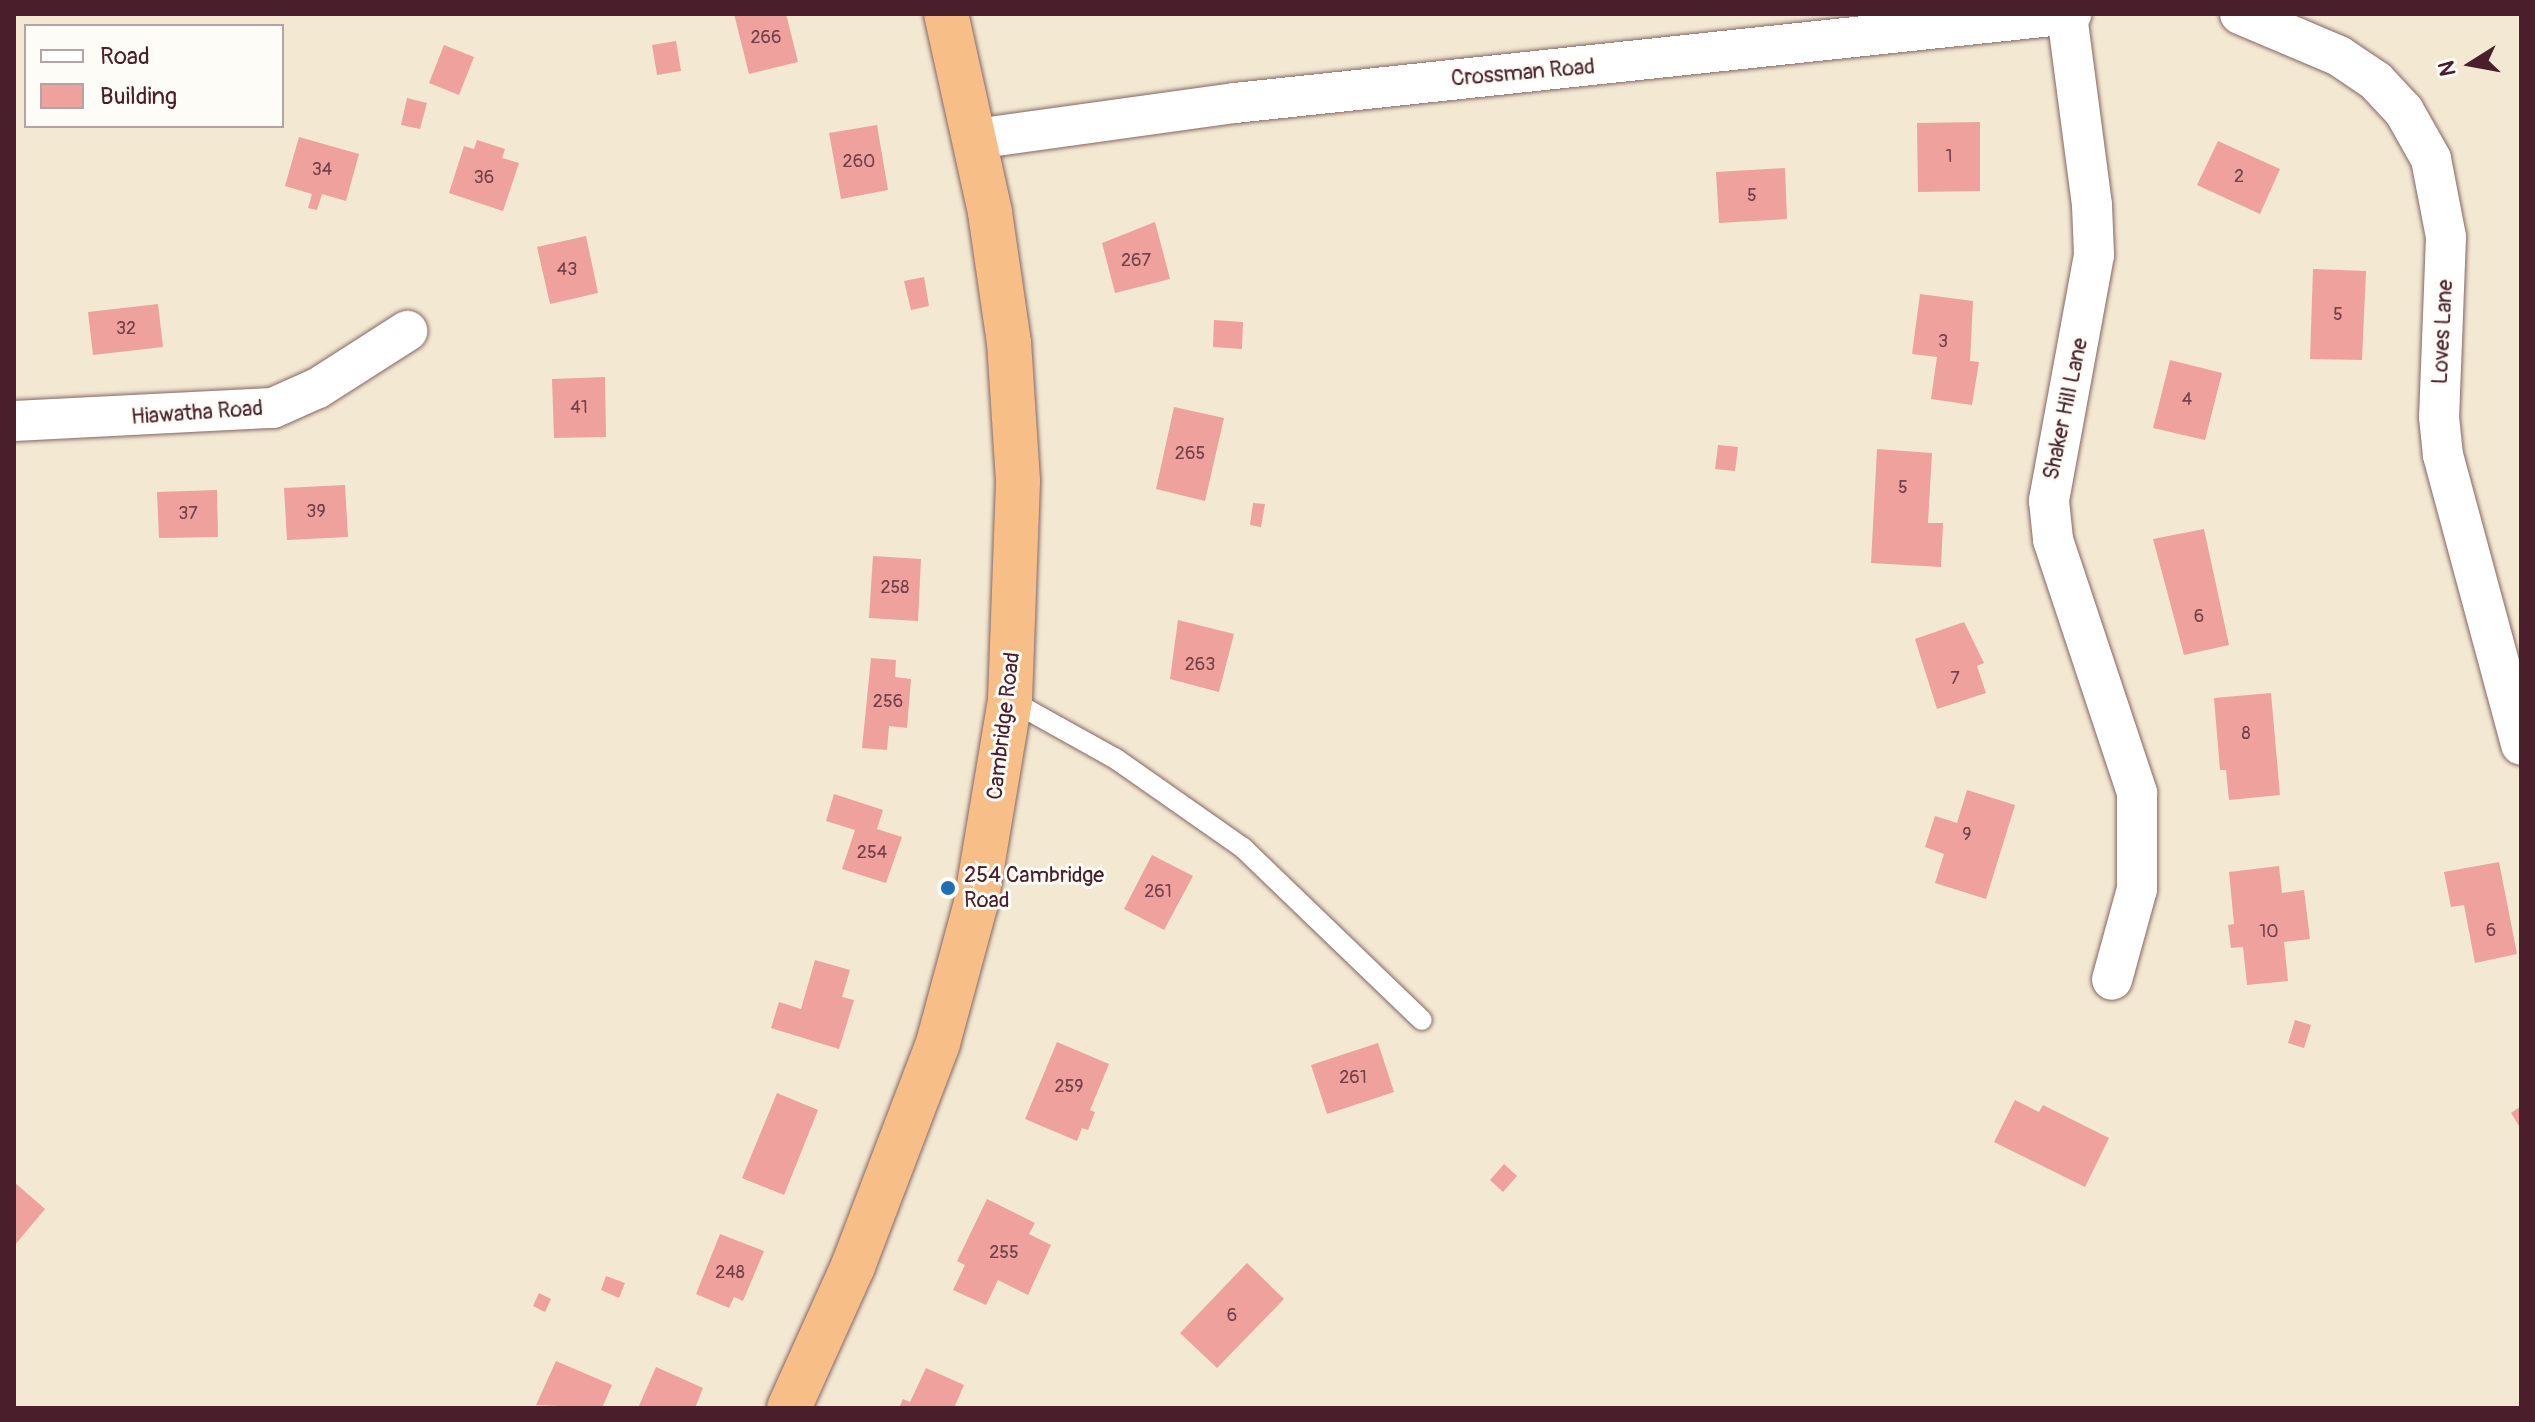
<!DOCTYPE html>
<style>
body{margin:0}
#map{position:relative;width:2535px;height:1422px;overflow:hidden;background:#f3e9d2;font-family:Pangolin,sans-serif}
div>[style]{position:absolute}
.building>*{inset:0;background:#eea19d}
.roads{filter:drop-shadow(0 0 2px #856665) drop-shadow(0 0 2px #856665)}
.service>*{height:20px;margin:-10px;padding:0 10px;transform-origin:10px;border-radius:10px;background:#fff}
.minor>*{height:40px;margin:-20px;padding:0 20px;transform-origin:20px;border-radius:20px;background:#fff}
.trunk>*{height:44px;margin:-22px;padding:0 22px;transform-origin:22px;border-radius:22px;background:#f7be87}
.dots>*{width:22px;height:22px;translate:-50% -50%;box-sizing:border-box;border:4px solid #fdfcf7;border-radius:50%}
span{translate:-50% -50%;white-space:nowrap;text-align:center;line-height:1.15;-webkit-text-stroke:6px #fdfcf7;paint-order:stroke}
.number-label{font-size:18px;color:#734048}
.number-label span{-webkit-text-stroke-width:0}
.street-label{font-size:22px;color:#4a1f2b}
.poi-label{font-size:22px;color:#4a1f2b}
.left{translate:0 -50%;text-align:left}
.frame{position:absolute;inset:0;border:16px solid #4a1f2b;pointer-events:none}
.legend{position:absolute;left:24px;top:24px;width:260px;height:104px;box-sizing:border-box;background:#fdfcf7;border:2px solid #b5a4a5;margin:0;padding:10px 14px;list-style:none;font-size:24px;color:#4a1f2b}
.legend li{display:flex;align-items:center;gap:16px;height:40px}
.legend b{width:40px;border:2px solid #b5a4a5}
.north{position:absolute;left:2431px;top:24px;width:80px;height:80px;-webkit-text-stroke:6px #fdfcf7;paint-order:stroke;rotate:259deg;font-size:22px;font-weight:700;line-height:32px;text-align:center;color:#4a1f2b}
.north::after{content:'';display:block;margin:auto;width:28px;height:36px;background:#4a1f2b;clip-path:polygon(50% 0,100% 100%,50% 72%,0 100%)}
</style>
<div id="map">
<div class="building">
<i style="clip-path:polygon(734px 14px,786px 14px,798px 62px,749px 74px)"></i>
<i style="clip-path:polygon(676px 41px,681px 71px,657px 75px,652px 45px)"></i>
<i style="clip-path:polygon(444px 45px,474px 57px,459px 95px,429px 83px)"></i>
<i style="clip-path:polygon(407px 98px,427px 103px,420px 129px,401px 125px)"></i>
<i style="clip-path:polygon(1980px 122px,1980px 191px,1918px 192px,1917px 123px)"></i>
<i style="clip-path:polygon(877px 125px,888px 190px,841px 199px,829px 133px)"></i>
<i style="clip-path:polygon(299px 137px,359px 154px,346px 201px,322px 194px,317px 210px,308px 208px,312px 194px,285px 186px)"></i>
<i style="clip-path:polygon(477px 140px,505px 149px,502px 158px,519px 163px,503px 211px,449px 193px,464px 146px,474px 149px)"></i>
<i style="clip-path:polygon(2218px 141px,2280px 169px,2260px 214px,2197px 185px)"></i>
<i style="clip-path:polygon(1785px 168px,1787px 219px,1719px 223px,1716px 172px)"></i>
<i style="clip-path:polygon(1155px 222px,1170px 279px,1115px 293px,1102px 243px)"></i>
<i style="clip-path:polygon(586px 236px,598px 293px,550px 304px,537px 247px)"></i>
<i style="clip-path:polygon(2313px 269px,2366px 271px,2362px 360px,2310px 359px)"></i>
<i style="clip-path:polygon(924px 277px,929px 306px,911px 310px,904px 281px)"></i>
<i style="clip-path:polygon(1920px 294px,1973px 301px,1970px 361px,1979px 362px,1972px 405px,1931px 399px,1937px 357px,1912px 354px)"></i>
<i style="clip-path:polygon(158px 304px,163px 347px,93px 355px,88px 312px)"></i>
<i style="clip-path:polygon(1214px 320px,1243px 322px,1242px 349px,1213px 347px)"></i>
<i style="clip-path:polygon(2170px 360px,2222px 373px,2205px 440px,2153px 428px)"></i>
<i style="clip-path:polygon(605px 377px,606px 437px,554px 438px,552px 379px)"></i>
<i style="clip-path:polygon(1174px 407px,1224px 418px,1205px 501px,1156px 489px)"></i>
<i style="clip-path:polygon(1718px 445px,1738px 447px,1735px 471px,1715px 469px)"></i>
<i style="clip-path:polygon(1877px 449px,1932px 453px,1928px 523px,1943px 523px,1941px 567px,1871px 563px)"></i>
<i style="clip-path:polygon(345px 485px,348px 537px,287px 540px,284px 488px)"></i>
<i style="clip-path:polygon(217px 490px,218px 537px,159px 538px,157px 492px)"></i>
<i style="clip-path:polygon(1253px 503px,1265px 504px,1261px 527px,1250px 525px)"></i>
<i style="clip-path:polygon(2204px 529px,2229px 645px,2184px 655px,2153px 539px)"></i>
<i style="clip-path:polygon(873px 556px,921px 559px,918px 621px,869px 618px)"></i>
<i style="clip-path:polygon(1178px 620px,1234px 634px,1219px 692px,1170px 679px)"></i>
<i style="clip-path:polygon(1964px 622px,1984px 663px,1977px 666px,1986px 693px,1937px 709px,1915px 639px)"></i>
<i style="clip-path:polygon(871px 658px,896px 660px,895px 677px,911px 679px,907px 728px,889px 726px,887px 750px,862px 748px)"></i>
<i style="clip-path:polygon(2271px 693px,2280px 795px,2229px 800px,2226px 770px,2220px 770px,2214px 698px)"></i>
<i style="clip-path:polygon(1967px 790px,2015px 805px,1986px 899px,1935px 883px,1944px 854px,1925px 847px,1935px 816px,1957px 823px)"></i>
<i style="clip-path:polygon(834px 794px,883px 810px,877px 829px,902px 837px,886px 883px,842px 869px,855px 830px,826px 821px)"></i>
<i style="clip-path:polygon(1152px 855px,1193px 876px,1164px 930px,1124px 909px)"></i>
<i style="clip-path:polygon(2499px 862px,2517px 954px,2475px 963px,2464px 905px,2451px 907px,2444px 872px)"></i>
<i style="clip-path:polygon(2279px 866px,2282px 893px,2304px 890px,2310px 939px,2284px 942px,2288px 981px,2247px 985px,2243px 947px,2231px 948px,2228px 925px,2234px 924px,2229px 872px)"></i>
<i style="clip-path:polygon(815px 960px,850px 970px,842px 997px,854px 1000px,839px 1049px,771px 1028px,779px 1002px,801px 1009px)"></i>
<i style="clip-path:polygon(2295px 1020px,2311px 1025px,2304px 1048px,2288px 1043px)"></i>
<i style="clip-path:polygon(1057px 1042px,1109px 1064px,1090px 1110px,1095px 1112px,1088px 1130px,1082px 1128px,1077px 1141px,1025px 1119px)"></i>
<i style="clip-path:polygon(1378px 1043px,1394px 1092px,1327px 1114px,1311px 1065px)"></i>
<i style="clip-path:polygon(777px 1093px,818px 1110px,784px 1195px,742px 1178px)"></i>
<i style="clip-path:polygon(2015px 1100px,2039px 1112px,2043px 1105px,2109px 1138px,2085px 1187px,1994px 1142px)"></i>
<i style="clip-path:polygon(2521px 1106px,2521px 1129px,2511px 1113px)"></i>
<i style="clip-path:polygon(1504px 1164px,1517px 1176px,1503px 1192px,1490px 1180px)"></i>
<i style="clip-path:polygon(14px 1182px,45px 1209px,14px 1246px)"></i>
<i style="clip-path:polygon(987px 1199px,1035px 1223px,1029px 1234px,1051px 1245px,1028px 1295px,998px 1280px,986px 1305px,953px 1290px,965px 1265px,957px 1261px)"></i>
<i style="clip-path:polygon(720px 1234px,764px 1251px,743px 1301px,734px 1297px,729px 1308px,696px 1294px)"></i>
<i style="clip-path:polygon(1247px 1263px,1284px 1299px,1217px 1368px,1180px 1333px)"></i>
<i style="clip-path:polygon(606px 1276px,625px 1283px,619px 1298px,601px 1290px)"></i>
<i style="clip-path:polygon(539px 1293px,551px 1299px,545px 1312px,533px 1306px)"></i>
<i style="clip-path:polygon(556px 1361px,612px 1385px,602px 1408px,536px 1405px)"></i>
<i style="clip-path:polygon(656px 1367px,703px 1388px,695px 1408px,638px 1408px)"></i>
<i style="clip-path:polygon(926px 1368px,964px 1385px,954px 1408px,899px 1408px,903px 1399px,910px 1402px)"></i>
</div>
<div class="roads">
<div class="service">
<i style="left:1010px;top:700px;width:121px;rotate:29.1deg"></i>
<i style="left:1116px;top:759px;width:155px;rotate:35deg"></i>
<i style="left:1243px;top:848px;width:248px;rotate:43.9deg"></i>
</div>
<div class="minor">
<i style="left:2240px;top:14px;width:108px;rotate:23deg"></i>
<i style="left:2339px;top:56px;width:45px;rotate:34deg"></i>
<i style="left:2376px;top:81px;width:41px;rotate:47deg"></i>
<i style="left:2404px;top:111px;width:55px;rotate:60.6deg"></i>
<i style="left:2431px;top:159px;width:79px;rotate:79.1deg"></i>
<i style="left:2446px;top:237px;width:180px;rotate:92.2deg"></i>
<i style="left:2439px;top:417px;width:38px;rotate:84deg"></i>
<i style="left:2443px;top:455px;width:300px;rotate:74.9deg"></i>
<i style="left:2067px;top:15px;width:192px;rotate:82.5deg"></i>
<i style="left:2092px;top:205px;width:50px;rotate:87.7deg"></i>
<i style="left:2094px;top:255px;width:250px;rotate:100.4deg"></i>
<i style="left:2049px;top:501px;width:39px;rotate:84deg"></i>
<i style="left:2053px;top:540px;width:267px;rotate:71.6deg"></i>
<i style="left:2137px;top:793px;width:96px;rotate:90deg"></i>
<i style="left:2137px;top:889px;width:94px;rotate:105.4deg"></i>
<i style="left:975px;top:139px;width:262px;rotate:-7.9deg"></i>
<i style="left:1235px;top:103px;width:841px;rotate:-6.08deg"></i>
<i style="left:14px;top:421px;width:259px;rotate:-2.9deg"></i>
<i style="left:273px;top:408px;width:49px;rotate:-24deg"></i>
<i style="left:318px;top:388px;width:106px;rotate:-32.6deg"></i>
</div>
<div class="trunk">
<i style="left:789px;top:1408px;width:156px;rotate:-65.7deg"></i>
<i style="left:853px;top:1266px;width:239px;rotate:-69.1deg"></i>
<i style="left:938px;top:1043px;width:145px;rotate:-74.8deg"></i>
<i style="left:976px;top:903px;width:206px;rotate:-80.5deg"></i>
<i style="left:1010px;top:700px;width:219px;rotate:-87.9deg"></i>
<i style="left:1018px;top:481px;width:138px;rotate:-93.7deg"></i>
<i style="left:1009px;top:343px;width:132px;rotate:-98.3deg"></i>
<i style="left:990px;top:212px;width:203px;rotate:-102.5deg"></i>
</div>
</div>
<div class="dots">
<i style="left:948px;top:888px;background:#1f6fb2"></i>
</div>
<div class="number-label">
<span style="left:766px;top:38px">266</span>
<span style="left:1949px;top:157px">1</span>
<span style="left:859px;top:162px">260</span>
<span style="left:322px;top:170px">34</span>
<span style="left:2239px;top:177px">2</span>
<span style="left:484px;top:178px">36</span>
<span style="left:1752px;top:196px">5</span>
<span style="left:1136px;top:261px">267</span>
<span style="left:567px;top:270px">43</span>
<span style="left:2338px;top:315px">5</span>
<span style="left:126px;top:329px">32</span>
<span style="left:1943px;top:342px">3</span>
<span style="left:2187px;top:400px">4</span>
<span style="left:579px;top:408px">41</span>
<span style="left:1190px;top:454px">265</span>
<span style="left:1903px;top:488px">5</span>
<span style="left:316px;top:512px">39</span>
<span style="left:188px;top:514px">37</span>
<span style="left:895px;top:588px">258</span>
<span style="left:2199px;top:617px">6</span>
<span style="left:1200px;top:665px">263</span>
<span style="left:1955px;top:679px">7</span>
<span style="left:888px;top:702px">256</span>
<span style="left:2246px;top:734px">8</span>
<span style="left:1967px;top:835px">9</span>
<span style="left:872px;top:853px">254</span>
<span style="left:1158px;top:892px">261</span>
<span style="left:2491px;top:931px">6</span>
<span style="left:2269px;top:932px">10</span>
<span style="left:1353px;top:1078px">261</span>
<span style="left:1069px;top:1087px">259</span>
<span style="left:1004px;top:1253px">255</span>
<span style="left:730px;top:1273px">248</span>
<span style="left:1232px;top:1316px">6</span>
</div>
<div class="street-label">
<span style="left:1523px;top:73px;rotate:-5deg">Crossman Road</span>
<span style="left:2443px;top:332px;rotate:-87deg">Loves Lane</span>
<span style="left:2066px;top:409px;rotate:-78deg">Shaker Hill Lane</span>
<span style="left:197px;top:413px;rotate:-4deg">Hiawatha Road</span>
<span style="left:1004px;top:726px;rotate:-83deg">Cambridge Road</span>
</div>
<div class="poi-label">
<span class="left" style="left:964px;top:888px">254 Cambridge<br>Road</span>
</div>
<div class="frame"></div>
<ul class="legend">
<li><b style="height:10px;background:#fff"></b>Road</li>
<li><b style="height:22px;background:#eea19d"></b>Building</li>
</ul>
<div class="north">N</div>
</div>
